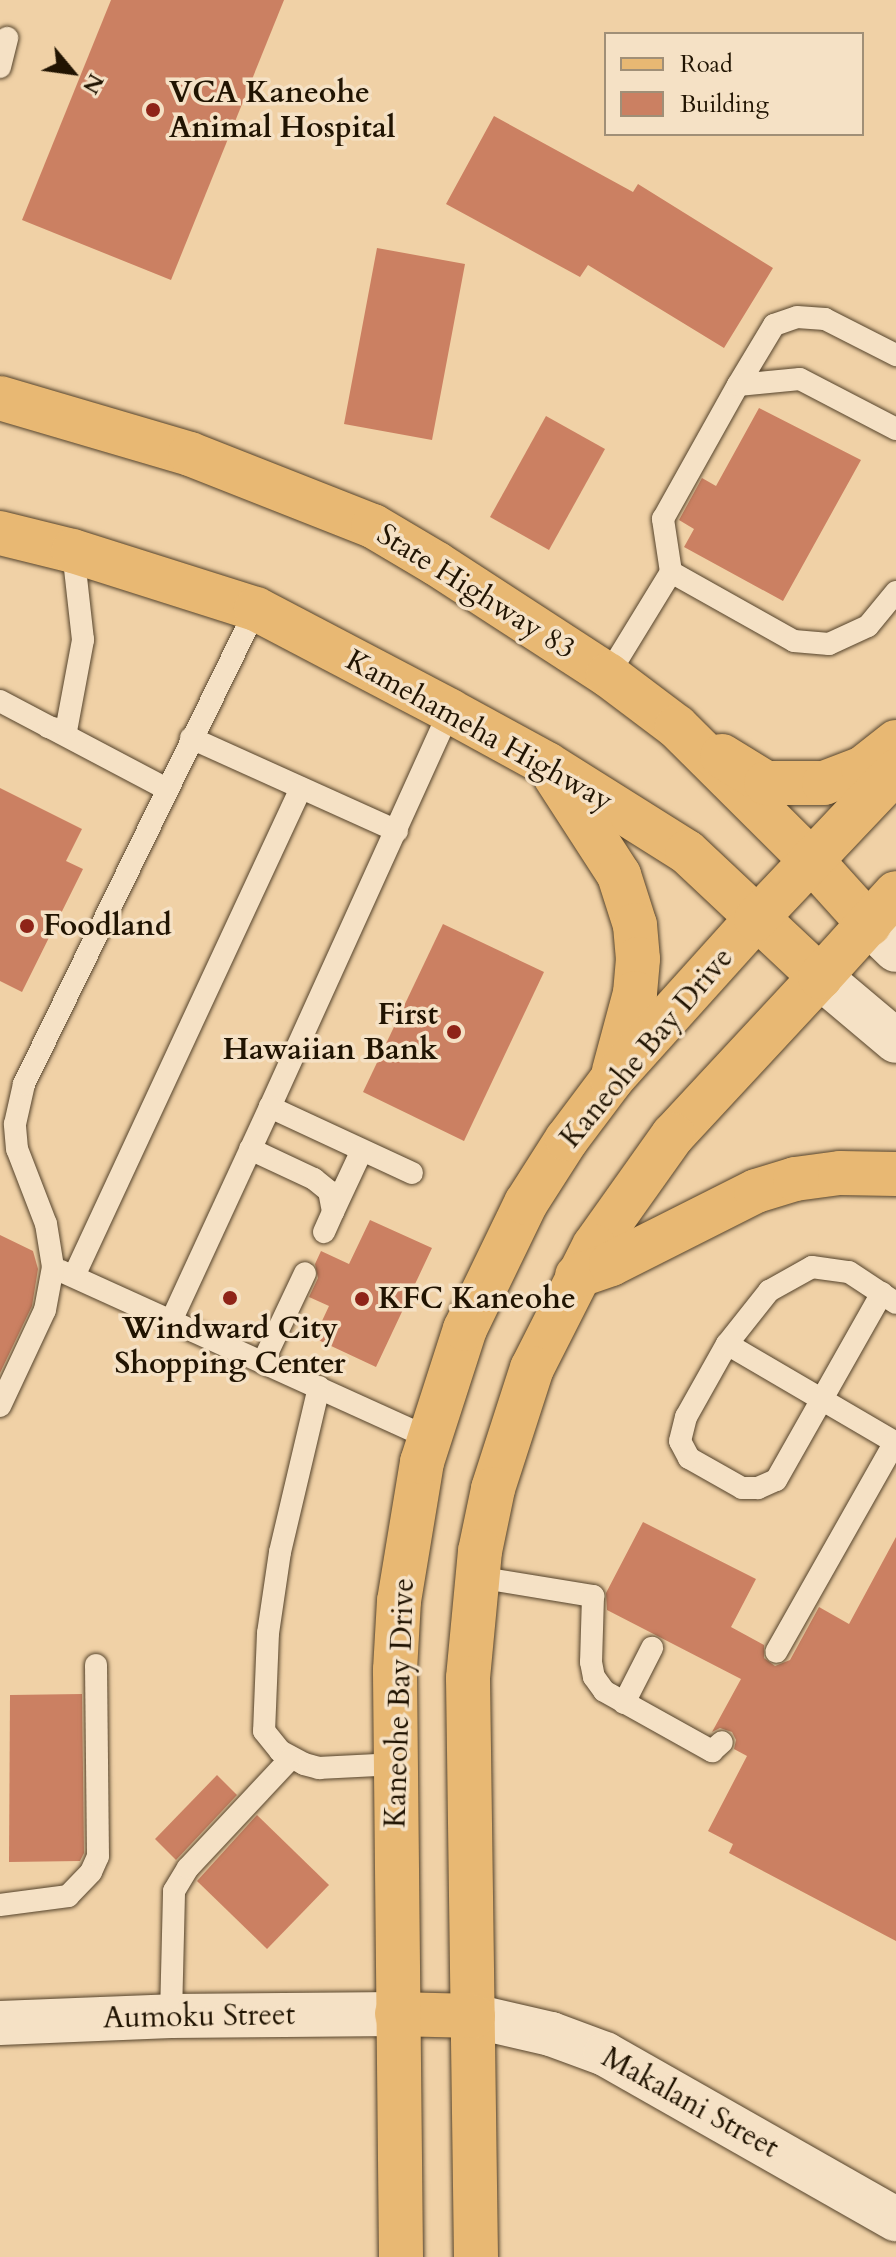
<!DOCTYPE html>
<style>
body{margin:0}
#map{position:relative;width:896px;height:2257px;overflow:hidden;background:#f0d1a6;font-family:Cardo,serif}
div>[style]{position:absolute}
.building>*{inset:0;background:#cb8062}
.roads{filter:drop-shadow(0 0 2px #55432b) drop-shadow(0 0 2px #55432b)}
.service>*{height:22px;margin:-11px;padding:0 11px;transform-origin:11px;border-radius:11px;background:#f5e1c5}
.minor>*{height:44px;margin:-22px;padding:0 22px;transform-origin:22px;border-radius:22px;background:#f5e1c5}
.secondary>*{height:44px;margin:-22px;padding:0 22px;transform-origin:22px;border-radius:22px;background:#f5e1c5}
.primary>*{height:44px;margin:-22px;padding:0 22px;transform-origin:22px;border-radius:22px;background:#e8b873}
.trunk>*{height:44px;margin:-22px;padding:0 22px;transform-origin:22px;border-radius:22px;background:#e8b873}
.dots>*{width:22px;height:22px;translate:-50% -50%;box-sizing:border-box;border:4px solid #f5e1c5;border-radius:50%}
span{translate:-50% -50%;white-space:nowrap;text-align:center;line-height:1.15;-webkit-text-stroke:7px #f5e1c5;paint-order:stroke}
.poi-label{font-size:30px;color:#211402;font-weight:700}
.left{translate:0 -50%;text-align:left}
.right{translate:-100% -50%;text-align:right}
.street-label{font-size:30px;color:#211402}
.legend{position:absolute;left:604px;top:32px;width:260px;height:104px;box-sizing:border-box;background:#f5e1c5;border:2px solid #a08f77;margin:0;padding:10px 14px;list-style:none;font-size:24px;color:#211402}
.legend li{display:flex;align-items:center;gap:16px;height:40px}
.legend b{width:40px;border:2px solid #a08f77}
.north{position:absolute;left:32px;top:32px;width:80px;height:80px;-webkit-text-stroke:6px #f5e1c5;paint-order:stroke;rotate:119deg;font-size:22px;font-weight:700;line-height:32px;text-align:center;color:#211402}
.north::after{content:'';display:block;margin:auto;width:28px;height:36px;background:#211402;clip-path:polygon(50% 0,100% 100%,50% 72%,0 100%)}
</style>
<div id="map">
<div class="building">
<i style="clip-path:polygon(111px 0,284px 0,171px 280px,22px 220px)"></i>
<i style="clip-path:polygon(494px 116px,633px 192px,638px 184px,773px 268px,724px 348px,588px 265px,580px 277px,446px 204px)"></i>
<i style="clip-path:polygon(377px 248px,465px 264px,432px 440px,344px 424px)"></i>
<i style="clip-path:polygon(759px 408px,861px 460px,783px 601px,684px 547px,694px 529px,679px 520px,702px 478px,716px 486px)"></i>
<i style="clip-path:polygon(546px 416px,605px 449px,549px 550px,490px 517px)"></i>
<i style="clip-path:polygon(0 788px,82px 829px,66px 861px,83px 869px,22px 992px,0 981px)"></i>
<i style="clip-path:polygon(443px 924px,544px 972px,464px 1141px,363px 1092px)"></i>
<i style="clip-path:polygon(370px 1220px,432px 1248px,376px 1367px,314px 1338px,329px 1306px,309px 1297px,318px 1278px,315px 1264px,321px 1251px,349px 1264px)"></i>
<i style="clip-path:polygon(0 1235px,33px 1251px,38px 1269px,32px 1306px,0 1373px)"></i>
<i style="clip-path:polygon(643px 1522px,756px 1579px,731px 1627px,764px 1645px,764px 1658px,775px 1666px,790px 1660px,819px 1607px,849px 1624px,896px 1537px,896px 1941px,729px 1853px,733px 1844px,708px 1831px,747px 1756px,734px 1749px,736px 1740px,732px 1732px,720px 1728px,712px 1732px,741px 1679px,607px 1610px,606px 1593px)"></i>
<i style="clip-path:polygon(82px 1694px,84px 1853px,80px 1861px,9px 1862px,10px 1695px)"></i>
<i style="clip-path:polygon(217px 1775px,237px 1795px,176px 1860px,155px 1839px)"></i>
<i style="clip-path:polygon(257px 1815px,329px 1885px,267px 1949px,197px 1881px)"></i>
</div>
<div class="roads">
<div class="service">
<i style="left:0;top:67px;width:30px;rotate:-76deg"></i>
<i style="left:738px;top:385px;width:70px;rotate:-59deg"></i>
<i style="left:774px;top:325px;width:24px;rotate:-19deg"></i>
<i style="left:797px;top:317px;width:28px;rotate:4deg"></i>
<i style="left:825px;top:319px;width:80px;rotate:26.9deg"></i>
<i style="left:671px;top:572px;width:141px;rotate:29.3deg"></i>
<i style="left:794px;top:641px;width:35px;rotate:5deg"></i>
<i style="left:829px;top:644px;width:43px;rotate:-24.8deg"></i>
<i style="left:868px;top:626px;width:44px;rotate:-50.5deg"></i>
<i style="left:608px;top:675px;width:121px;rotate:-58.5deg"></i>
<i style="left:671px;top:572px;width:54px;rotate:-98.6deg"></i>
<i style="left:663px;top:519px;width:154px;rotate:-60.8deg"></i>
<i style="left:738px;top:385px;width:62px;rotate:-5.5deg"></i>
<i style="left:800px;top:379px;width:108px;rotate:27.5deg"></i>
<i style="left:0;top:701px;width:189px;rotate:27.8deg"></i>
<i style="left:48px;top:727px;width:18px;rotate:13deg"></i>
<i style="left:66px;top:731px;width:93px;rotate:-79.4deg"></i>
<i style="left:83px;top:640px;width:90px;rotate:-96.4deg"></i>
<i style="left:191px;top:738px;width:226px;rotate:24.3deg"></i>
<i style="left:250px;top:1149px;width:71px;rotate:25.1deg"></i>
<i style="left:314px;top:1179px;width:19px;rotate:39deg"></i>
<i style="left:329px;top:1191px;width:21px;rotate:79deg"></i>
<i style="left:333px;top:1212px;width:22px;rotate:114deg"></i>
<i style="left:412px;top:1173px;width:157px;rotate:-155.1deg"></i>
<i style="left:270px;top:1107px;width:435px;rotate:-65.6deg"></i>
<i style="left:333px;top:1212px;width:68px;rotate:-64.9deg"></i>
<i style="left:61px;top:1271px;width:404px;rotate:24.4deg"></i>
<i style="left:74px;top:1276px;width:538px;rotate:-65.05deg"></i>
<i style="left:882px;top:1293px;width:215px;rotate:119.5deg"></i>
<i style="left:776px;top:1480px;width:20px;rotate:156deg"></i>
<i style="left:758px;top:1488px;width:16px;rotate:180deg"></i>
<i style="left:742px;top:1488px;width:61px;rotate:-150.5deg"></i>
<i style="left:689px;top:1458px;width:19px;rotate:-118deg"></i>
<i style="left:680px;top:1441px;width:25px;rotate:-76deg"></i>
<i style="left:686px;top:1417px;width:84px;rotate:-60.7deg"></i>
<i style="left:727px;top:1344px;width:68px;rotate:-51.6deg"></i>
<i style="left:769px;top:1291px;width:49px;rotate:-29.2deg"></i>
<i style="left:812px;top:1267px;width:37px;rotate:8deg"></i>
<i style="left:849px;top:1272px;width:56px;rotate:33.4deg"></i>
<i style="left:172px;top:1319px;width:234px;rotate:-65.2deg"></i>
<i style="left:727px;top:1344px;width:194px;rotate:30.3deg"></i>
<i style="left:895px;top:1442px;width:241px;rotate:119.5deg"></i>
<i style="left:263px;top:1362px;width:98px;rotate:-64.7deg"></i>
<i style="left:319px;top:1387px;width:170px;rotate:103.3deg"></i>
<i style="left:280px;top:1552px;width:82px;rotate:98.4deg"></i>
<i style="left:268px;top:1633px;width:98px;rotate:92.3deg"></i>
<i style="left:264px;top:1731px;width:26px;rotate:51deg"></i>
<i style="left:280px;top:1751px;width:27px;rotate:28deg"></i>
<i style="left:304px;top:1764px;width:16px;rotate:15deg"></i>
<i style="left:319px;top:1768px;width:77px;rotate:-3deg"></i>
<i style="left:0;top:1406px;width:106px;rotate:-64.9deg"></i>
<i style="left:45px;top:1310px;width:44px;rotate:-79.5deg"></i>
<i style="left:53px;top:1267px;width:44px;rotate:-99.2deg"></i>
<i style="left:46px;top:1224px;width:80px;rotate:-111.1deg"></i>
<i style="left:17px;top:1149px;width:25px;rotate:-95deg"></i>
<i style="left:15px;top:1124px;width:41px;rotate:-77.3deg"></i>
<i style="left:24px;top:1084px;width:529px;rotate:-63.97deg"></i>
<i style="left:477px;top:1577px;width:118px;rotate:9.3deg"></i>
<i style="left:593px;top:1596px;width:66px;rotate:91.7deg"></i>
<i style="left:591px;top:1662px;width:15px;rotate:79deg"></i>
<i style="left:594px;top:1677px;width:17px;rotate:54deg"></i>
<i style="left:604px;top:1691px;width:124px;rotate:29.1deg"></i>
<i style="left:712px;top:1751px;width:13px;rotate:-42deg"></i>
<i style="left:624px;top:1703px;width:62px;rotate:-63deg"></i>
<i style="left:0;top:1905px;width:69px;rotate:-7.5deg"></i>
<i style="left:68px;top:1896px;width:33px;rotate:-46deg"></i>
<i style="left:91px;top:1872px;width:17px;rotate:-66deg"></i>
<i style="left:98px;top:1856px;width:191px;rotate:-90.6deg"></i>
<i style="left:171px;top:2016px;width:125px;rotate:-88.6deg"></i>
<i style="left:174px;top:1891px;width:27px;rotate:-59deg"></i>
<i style="left:188px;top:1868px;width:149px;rotate:-46.9deg"></i>
</div>
<div class="minor">
<i style="left:473px;top:2016px;width:80px;rotate:13deg"></i>
<i style="left:551px;top:2034px;width:58px;rotate:20.3deg"></i>
<i style="left:605px;top:2054px;width:335px;rotate:29.6deg"></i>
<i style="left:0;top:2023px;width:171px;rotate:-2.3deg"></i>
<i style="left:171px;top:2016px;width:226px;rotate:-0.5deg"></i>
</div>
<div class="secondary">
<i style="left:869px;top:924px;width:37px;rotate:44deg"></i>
<i style="left:820px;top:977px;width:99px;rotate:40.1deg"></i>
</div>
<div class="primary">
<i style="left:0;top:398px;width:198px;rotate:16.4deg"></i>
<i style="left:190px;top:454px;width:197px;rotate:21.5deg"></i>
<i style="left:373px;top:526px;width:74px;rotate:30.7deg"></i>
<i style="left:437px;top:564px;width:204px;rotate:33deg"></i>
<i style="left:608px;top:675px;width:86px;rotate:37deg"></i>
<i style="left:677px;top:727px;width:192px;rotate:44.8deg"></i>
<i style="left:813px;top:862px;width:84px;rotate:47.9deg"></i>
<i style="left:0;top:533px;width:75px;rotate:13.9deg"></i>
<i style="left:73px;top:551px;width:192px;rotate:17.6deg"></i>
<i style="left:256px;top:609px;width:219px;rotate:27.7deg"></i>
<i style="left:450px;top:711px;width:111px;rotate:28.7deg"></i>
<i style="left:547px;top:764px;width:165px;rotate:32.2deg"></i>
<i style="left:687px;top:852px;width:183px;rotate:43.2deg"></i>
<i style="left:820px;top:977px;width:216px;rotate:132.9deg"></i>
<i style="left:673px;top:1135px;width:136px;rotate:125.4deg"></i>
<i style="left:594px;top:1246px;width:137px;rotate:116.9deg"></i>
<i style="left:532px;top:1368px;width:127px;rotate:107.9deg"></i>
<i style="left:493px;top:1489px;width:63px;rotate:101.8deg"></i>
<i style="left:480px;top:1551px;width:128px;rotate:95.4deg"></i>
<i style="left:468px;top:1678px;width:579px;rotate:89.21deg"></i>
<i style="left:722px;top:756px;width:52px;rotate:31.5deg"></i>
<i style="left:766px;top:783px;width:58px"></i>
<i style="left:824px;top:783px;width:42px;rotate:-21deg"></i>
<i style="left:863px;top:768px;width:42px;rotate:-38.2deg"></i>
<i style="left:555px;top:776px;width:118px;rotate:57.1deg"></i>
<i style="left:619px;top:875px;width:52px;rotate:72.3deg"></i>
<i style="left:635px;top:925px;width:34px;rotate:85deg"></i>
<i style="left:638px;top:959px;width:34px;rotate:95deg"></i>
<i style="left:635px;top:993px;width:81px;rotate:105.1deg"></i>
<i style="left:577px;top:1276px;width:36px;rotate:-19deg"></i>
<i style="left:611px;top:1264px;width:162px;rotate:-26.7deg"></i>
<i style="left:756px;top:1191px;width:41px;rotate:-17.1deg"></i>
<i style="left:795px;top:1179px;width:45px;rotate:-7.6deg"></i>
<i style="left:840px;top:1173px;width:56px;rotate:1deg"></i>
<i style="left:397px;top:2014px;width:76px;rotate:1.5deg"></i>
<i style="left:401px;top:2257px;width:587px;rotate:-90.59deg"></i>
<i style="left:395px;top:1670px;width:69px;rotate:-86.7deg"></i>
<i style="left:399px;top:1601px;width:141px;rotate:-80.6deg"></i>
<i style="left:422px;top:1462px;width:140px;rotate:-72.1deg"></i>
<i style="left:465px;top:1329px;width:140px;rotate:-64.2deg"></i>
<i style="left:526px;top:1203px;width:76px;rotate:-57.4deg"></i>
<i style="left:567px;top:1139px;width:75px;rotate:-53.1deg"></i>
<i style="left:612px;top:1079px;width:215px;rotate:-48deg"></i>
</div>
<div class="trunk">
<i style="left:756px;top:919px;width:204px;rotate:-46.6deg"></i>
<i style="left:820px;top:977px;width:113px;rotate:-47.9deg"></i>
</div>
</div>
<div class="dots">
<i style="left:153px;top:110px;background:#8f2418"></i>
<i style="left:27px;top:926px;background:#8f2418"></i>
<i style="left:454px;top:1032px;background:#8f2418"></i>
<i style="left:230px;top:1298px;background:#8f2418"></i>
<i style="left:362px;top:1299px;background:#8f2418"></i>
</div>
<div class="poi-label">
<span class="left" style="left:169px;top:110px">VCA Kaneohe<br>Animal Hospital</span>
<span class="left" style="left:43px;top:926px">Foodland</span>
<span class="right" style="left:438px;top:1032px">First<br>Hawaiian Bank</span>
<span class="left" style="left:378px;top:1299px">KFC Kaneohe</span>
<span style="left:230px;top:1346px">Windward City<br>Shopping Center</span>
</div>
<div class="street-label">
<span style="left:476px;top:592px;rotate:32deg">State Highway 83</span>
<span style="left:479px;top:731px;rotate:29deg">Kamehameha Highway</span>
<span style="left:647px;top:1048px;rotate:-50deg">Kaneohe Bay Drive</span>
<span style="left:400px;top:1703px;rotate:-88deg">Kaneohe Bay Drive</span>
<span style="left:199px;top:2017px;rotate:-1deg">Aumoku Street</span>
<span style="left:690px;top:2103px;rotate:29deg">Makalani Street</span>
</div>
<ul class="legend">
<li><b style="height:10px;background:#e8b873"></b>Road</li>
<li><b style="height:22px;background:#cb8062"></b>Building</li>
</ul>
<div class="north">N</div>
</div>
